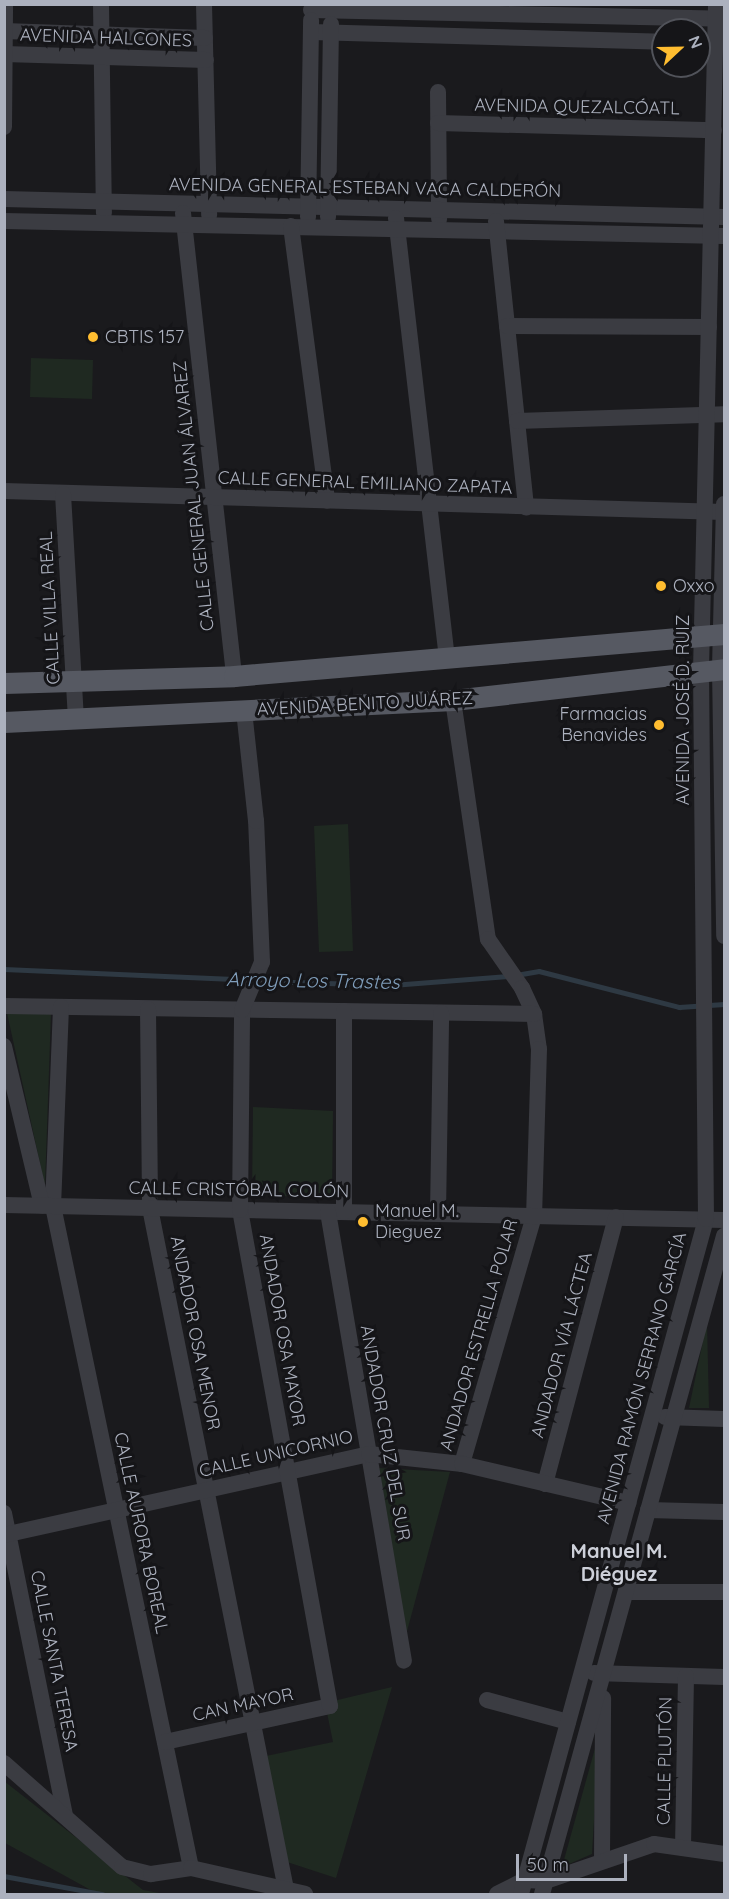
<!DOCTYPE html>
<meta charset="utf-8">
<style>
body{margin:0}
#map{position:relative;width:729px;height:1899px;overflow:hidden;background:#1a1a1d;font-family:Quicksand,sans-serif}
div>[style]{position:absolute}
.green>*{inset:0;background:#1f2921}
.stream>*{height:4.5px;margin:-2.25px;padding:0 2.25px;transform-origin:2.25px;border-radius:2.25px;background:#2e3943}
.minor>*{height:16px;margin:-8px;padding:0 8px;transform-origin:8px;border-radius:8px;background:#3b3c42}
.major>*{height:21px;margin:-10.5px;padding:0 10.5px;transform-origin:10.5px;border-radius:10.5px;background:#565962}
.dots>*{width:16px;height:16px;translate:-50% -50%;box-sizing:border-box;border:3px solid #151518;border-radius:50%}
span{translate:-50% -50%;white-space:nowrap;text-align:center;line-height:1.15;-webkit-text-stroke:6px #151518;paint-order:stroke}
.street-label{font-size:18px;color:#acb1be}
.poi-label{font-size:18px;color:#acb1be}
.left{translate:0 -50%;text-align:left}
.right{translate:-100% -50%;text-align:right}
.water-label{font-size:20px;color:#809ebb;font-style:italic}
.neighbourhood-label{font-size:20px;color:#cdd0d9;font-weight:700}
.frame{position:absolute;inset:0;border:6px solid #acb1be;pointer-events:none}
.north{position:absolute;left:651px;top:18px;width:60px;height:60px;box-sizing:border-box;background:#151518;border:2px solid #51535a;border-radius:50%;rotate:68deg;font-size:16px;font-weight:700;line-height:24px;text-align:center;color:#acb1be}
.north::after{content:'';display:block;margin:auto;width:21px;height:27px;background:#ffbd30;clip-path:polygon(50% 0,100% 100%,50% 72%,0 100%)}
.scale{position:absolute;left:516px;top:1854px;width:111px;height:27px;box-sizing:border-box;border:3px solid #acb1be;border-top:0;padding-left:8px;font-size:18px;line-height:21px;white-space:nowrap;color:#acb1be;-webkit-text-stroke:4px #151518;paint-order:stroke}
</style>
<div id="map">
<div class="green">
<i style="clip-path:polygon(31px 358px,93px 360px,92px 399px,30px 397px)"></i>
<i style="clip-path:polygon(348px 824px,353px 951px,319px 952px,314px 826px)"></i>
<i style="clip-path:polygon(7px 1013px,51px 1013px,45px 1186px)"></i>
<i style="clip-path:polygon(253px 1107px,333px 1111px,332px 1198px,252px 1195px)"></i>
<i style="clip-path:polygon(707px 1322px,709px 1408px,689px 1408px)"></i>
<i style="clip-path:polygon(379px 1468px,450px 1472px,406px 1635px)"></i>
<i style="clip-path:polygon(392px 1687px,336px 1878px,287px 1862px,266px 1756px,333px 1742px,325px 1703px)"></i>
<i style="clip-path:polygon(599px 1734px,592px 1854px,562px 1867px)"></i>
<i style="clip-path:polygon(4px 1781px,143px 1890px,165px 1894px,98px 1894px,5px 1843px)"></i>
</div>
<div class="stream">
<i style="left:4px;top:969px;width:247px;rotate:2.5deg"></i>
<i style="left:516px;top:975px;width:23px;rotate:-10deg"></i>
<i style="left:539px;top:971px;width:145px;rotate:14.4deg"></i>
<i style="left:679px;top:1007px;width:45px;rotate:-3.8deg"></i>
<i style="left:260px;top:981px;width:132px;rotate:1.7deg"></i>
<i style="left:392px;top:985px;width:116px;rotate:-4.4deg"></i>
<i style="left:4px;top:1876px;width:100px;rotate:10.4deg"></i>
</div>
<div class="minor">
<i style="left:101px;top:4px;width:209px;rotate:89.2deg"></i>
<i style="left:204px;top:4px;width:211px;rotate:88.6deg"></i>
<i style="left:311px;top:10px;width:413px;rotate:1.2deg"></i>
<i style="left:4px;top:31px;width:201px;rotate:2deg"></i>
<i style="left:311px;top:32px;width:352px;rotate:1.6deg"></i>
<i style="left:4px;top:54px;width:202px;rotate:1.7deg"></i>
<i style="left:438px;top:92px;width:127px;rotate:89.5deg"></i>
<i style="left:438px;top:123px;width:276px;rotate:1.5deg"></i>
<i style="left:4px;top:127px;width:123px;rotate:-89.5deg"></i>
<i style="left:4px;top:199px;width:720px;rotate:1.43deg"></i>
<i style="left:183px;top:213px;width:466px;rotate:83.7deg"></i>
<i style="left:308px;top:217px;width:197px;rotate:-89.1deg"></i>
<i style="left:328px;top:217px;width:193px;rotate:-89.1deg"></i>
<i style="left:396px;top:218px;width:443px;rotate:83.4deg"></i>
<i style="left:4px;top:221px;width:720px;rotate:1.19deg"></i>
<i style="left:496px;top:221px;width:288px;rotate:84deg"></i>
<i style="left:291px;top:226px;width:277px;rotate:82.5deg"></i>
<i style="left:507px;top:326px;width:202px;rotate:0.3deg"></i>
<i style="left:517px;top:421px;width:207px;rotate:-1.9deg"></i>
<i style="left:4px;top:491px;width:720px;rotate:1.67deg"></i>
<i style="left:63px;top:494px;width:226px;rotate:86.7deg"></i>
<i style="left:724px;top:504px;width:165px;rotate:91.4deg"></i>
<i style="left:720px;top:669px;width:267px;rotate:89.1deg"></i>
<i style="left:453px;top:700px;width:242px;rotate:81.7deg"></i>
<i style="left:488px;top:939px;width:60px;rotate:55.2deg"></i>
<i style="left:522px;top:988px;width:29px;rotate:65deg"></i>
<i style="left:534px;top:1014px;width:35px;rotate:82deg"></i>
<i style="left:539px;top:1049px;width:167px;rotate:91.7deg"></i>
<i style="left:534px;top:1216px;width:258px;rotate:106.2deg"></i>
<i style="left:4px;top:1006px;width:530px;rotate:0.86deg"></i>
<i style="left:61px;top:1007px;width:199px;rotate:92.3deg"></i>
<i style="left:53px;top:1206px;width:676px;rotate:78.22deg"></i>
<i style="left:148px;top:1009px;width:199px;rotate:89.4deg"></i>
<i style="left:150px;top:1208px;width:694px;rotate:78.71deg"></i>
<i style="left:4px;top:1046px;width:164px;rotate:76.6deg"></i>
<i style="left:4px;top:1205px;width:720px;rotate:1.19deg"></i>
<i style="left:328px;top:1212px;width:455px;rotate:80.4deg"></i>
<i style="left:344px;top:1212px;width:201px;rotate:-90deg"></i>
<i style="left:438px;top:1214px;width:201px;rotate:-89.1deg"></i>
<i style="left:665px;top:1417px;width:59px;rotate:1.9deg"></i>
<i style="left:545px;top:1484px;width:276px;rotate:-75.1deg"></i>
<i style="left:648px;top:1510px;width:76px;rotate:1.5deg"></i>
<i style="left:4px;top:1513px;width:309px;rotate:78.6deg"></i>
<i style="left:4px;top:1535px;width:374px;rotate:-12.5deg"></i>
<i style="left:369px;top:1454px;width:94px;rotate:6.1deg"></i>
<i style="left:462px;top:1464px;width:171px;rotate:13.2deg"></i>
<i style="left:626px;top:1592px;width:98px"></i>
<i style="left:594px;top:1673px;width:130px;rotate:1.8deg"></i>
<i style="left:487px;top:1700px;width:84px;rotate:15.2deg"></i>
<i style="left:165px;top:1742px;width:169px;rotate:-12.3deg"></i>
<i style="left:330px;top:1706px;width:504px;rotate:-100.28deg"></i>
<i style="left:240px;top:1210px;width:200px;rotate:-89.4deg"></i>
<i style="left:242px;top:1010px;width:52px;rotate:-67.4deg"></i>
<i style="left:262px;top:962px;width:141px;rotate:-92.4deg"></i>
<i style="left:256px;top:821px;width:111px;rotate:-96.2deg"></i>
<i style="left:4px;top:1763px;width:157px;rotate:41.4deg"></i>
<i style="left:122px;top:1867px;width:30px;rotate:14deg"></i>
<i style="left:151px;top:1874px;width:40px;rotate:-8.5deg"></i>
<i style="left:191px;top:1868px;width:117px;rotate:12.8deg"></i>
<i style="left:683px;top:1848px;width:172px;rotate:-89deg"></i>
<i style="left:602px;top:1859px;width:161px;rotate:-89.6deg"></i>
<i style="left:497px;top:1894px;width:31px;rotate:-27deg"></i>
<i style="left:525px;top:1880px;width:21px;rotate:3deg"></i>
<i style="left:546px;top:1881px;width:114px;rotate:-18.9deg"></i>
<i style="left:654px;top:1844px;width:71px;rotate:8.1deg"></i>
<i style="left:521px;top:1894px;width:700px;rotate:-74.67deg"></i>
<i style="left:706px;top:1219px;width:548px;rotate:-90.52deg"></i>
<i style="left:701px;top:671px;width:667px;rotate:-88.71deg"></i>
<i style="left:542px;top:1894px;width:683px;rotate:-74.54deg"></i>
</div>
<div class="major">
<i style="left:4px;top:683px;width:230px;rotate:-1.7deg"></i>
<i style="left:234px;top:676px;width:492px;rotate:-4.9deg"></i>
<i style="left:4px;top:722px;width:450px;rotate:-2.8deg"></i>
<i style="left:453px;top:700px;width:273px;rotate:-6.5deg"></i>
</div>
<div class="dots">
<i style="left:93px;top:337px;background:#ffbd30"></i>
<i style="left:661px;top:586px;background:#ffbd30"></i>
<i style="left:659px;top:725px;background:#ffbd30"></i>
<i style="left:363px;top:1222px;background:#ffbd30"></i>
</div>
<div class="street-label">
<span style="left:106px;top:38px;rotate:2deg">AVENIDA HALCONES</span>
<span style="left:577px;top:107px;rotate:1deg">AVENIDA QUEZALCÓATL</span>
<span style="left:365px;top:188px;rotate:1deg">AVENIDA GENERAL ESTEBAN VACA CALDERÓN</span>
<span style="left:365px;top:483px;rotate:2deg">CALLE GENERAL EMILIANO ZAPATA</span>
<span style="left:194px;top:496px;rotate:-96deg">CALLE GENERAL JUAN ÁLVAREZ</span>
<span style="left:50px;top:608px;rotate:-93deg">CALLE VILLA REAL</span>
<span style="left:365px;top:704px;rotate:-3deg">AVENIDA BENITO JUÁREZ</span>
<span style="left:683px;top:710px;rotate:-90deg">AVENIDA JOSÉ D. RUIZ</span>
<span style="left:239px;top:1190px;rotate:1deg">CALLE CRISTÓBAL COLÓN</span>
<span style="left:282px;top:1330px;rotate:80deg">ANDADOR OSA MAYOR</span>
<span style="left:195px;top:1333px;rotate:79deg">ANDADOR OSA MENOR</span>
<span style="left:479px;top:1335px;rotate:-74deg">ANDADOR ESTRELLA POLAR</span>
<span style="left:562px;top:1345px;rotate:-75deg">ANDADOR VÍA LÁCTEA</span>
<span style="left:642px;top:1378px;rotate:-75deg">AVENIDA RAMÓN SERRANO GARCÍA</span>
<span style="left:385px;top:1433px;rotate:80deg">ANDADOR CRUZ DEL SUR</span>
<span style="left:276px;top:1454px;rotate:-13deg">CALLE UNICORNIO</span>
<span style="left:141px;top:1533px;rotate:78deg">CALLE AURORA BOREAL</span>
<span style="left:54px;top:1661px;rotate:79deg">CALLE SANTA TERESA</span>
<span style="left:243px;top:1705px;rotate:-12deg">CAN MAYOR</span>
<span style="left:665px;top:1761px;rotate:-89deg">CALLE PLUTÓN</span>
</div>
<div class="poi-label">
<span class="left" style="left:105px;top:337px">CBTIS 157</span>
<span class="left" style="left:673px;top:586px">Oxxo</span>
<span class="right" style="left:647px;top:725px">Farmacias<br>Benavides</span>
<span class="left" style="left:375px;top:1222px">Manuel M.<br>Dieguez</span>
</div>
<div class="water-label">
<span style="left:313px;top:980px;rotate:1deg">Arroyo Los Trastes</span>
</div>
<div class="neighbourhood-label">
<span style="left:619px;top:1562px">Manuel M.<br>Diéguez</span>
</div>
<div class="frame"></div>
<div class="north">N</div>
<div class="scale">50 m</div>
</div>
